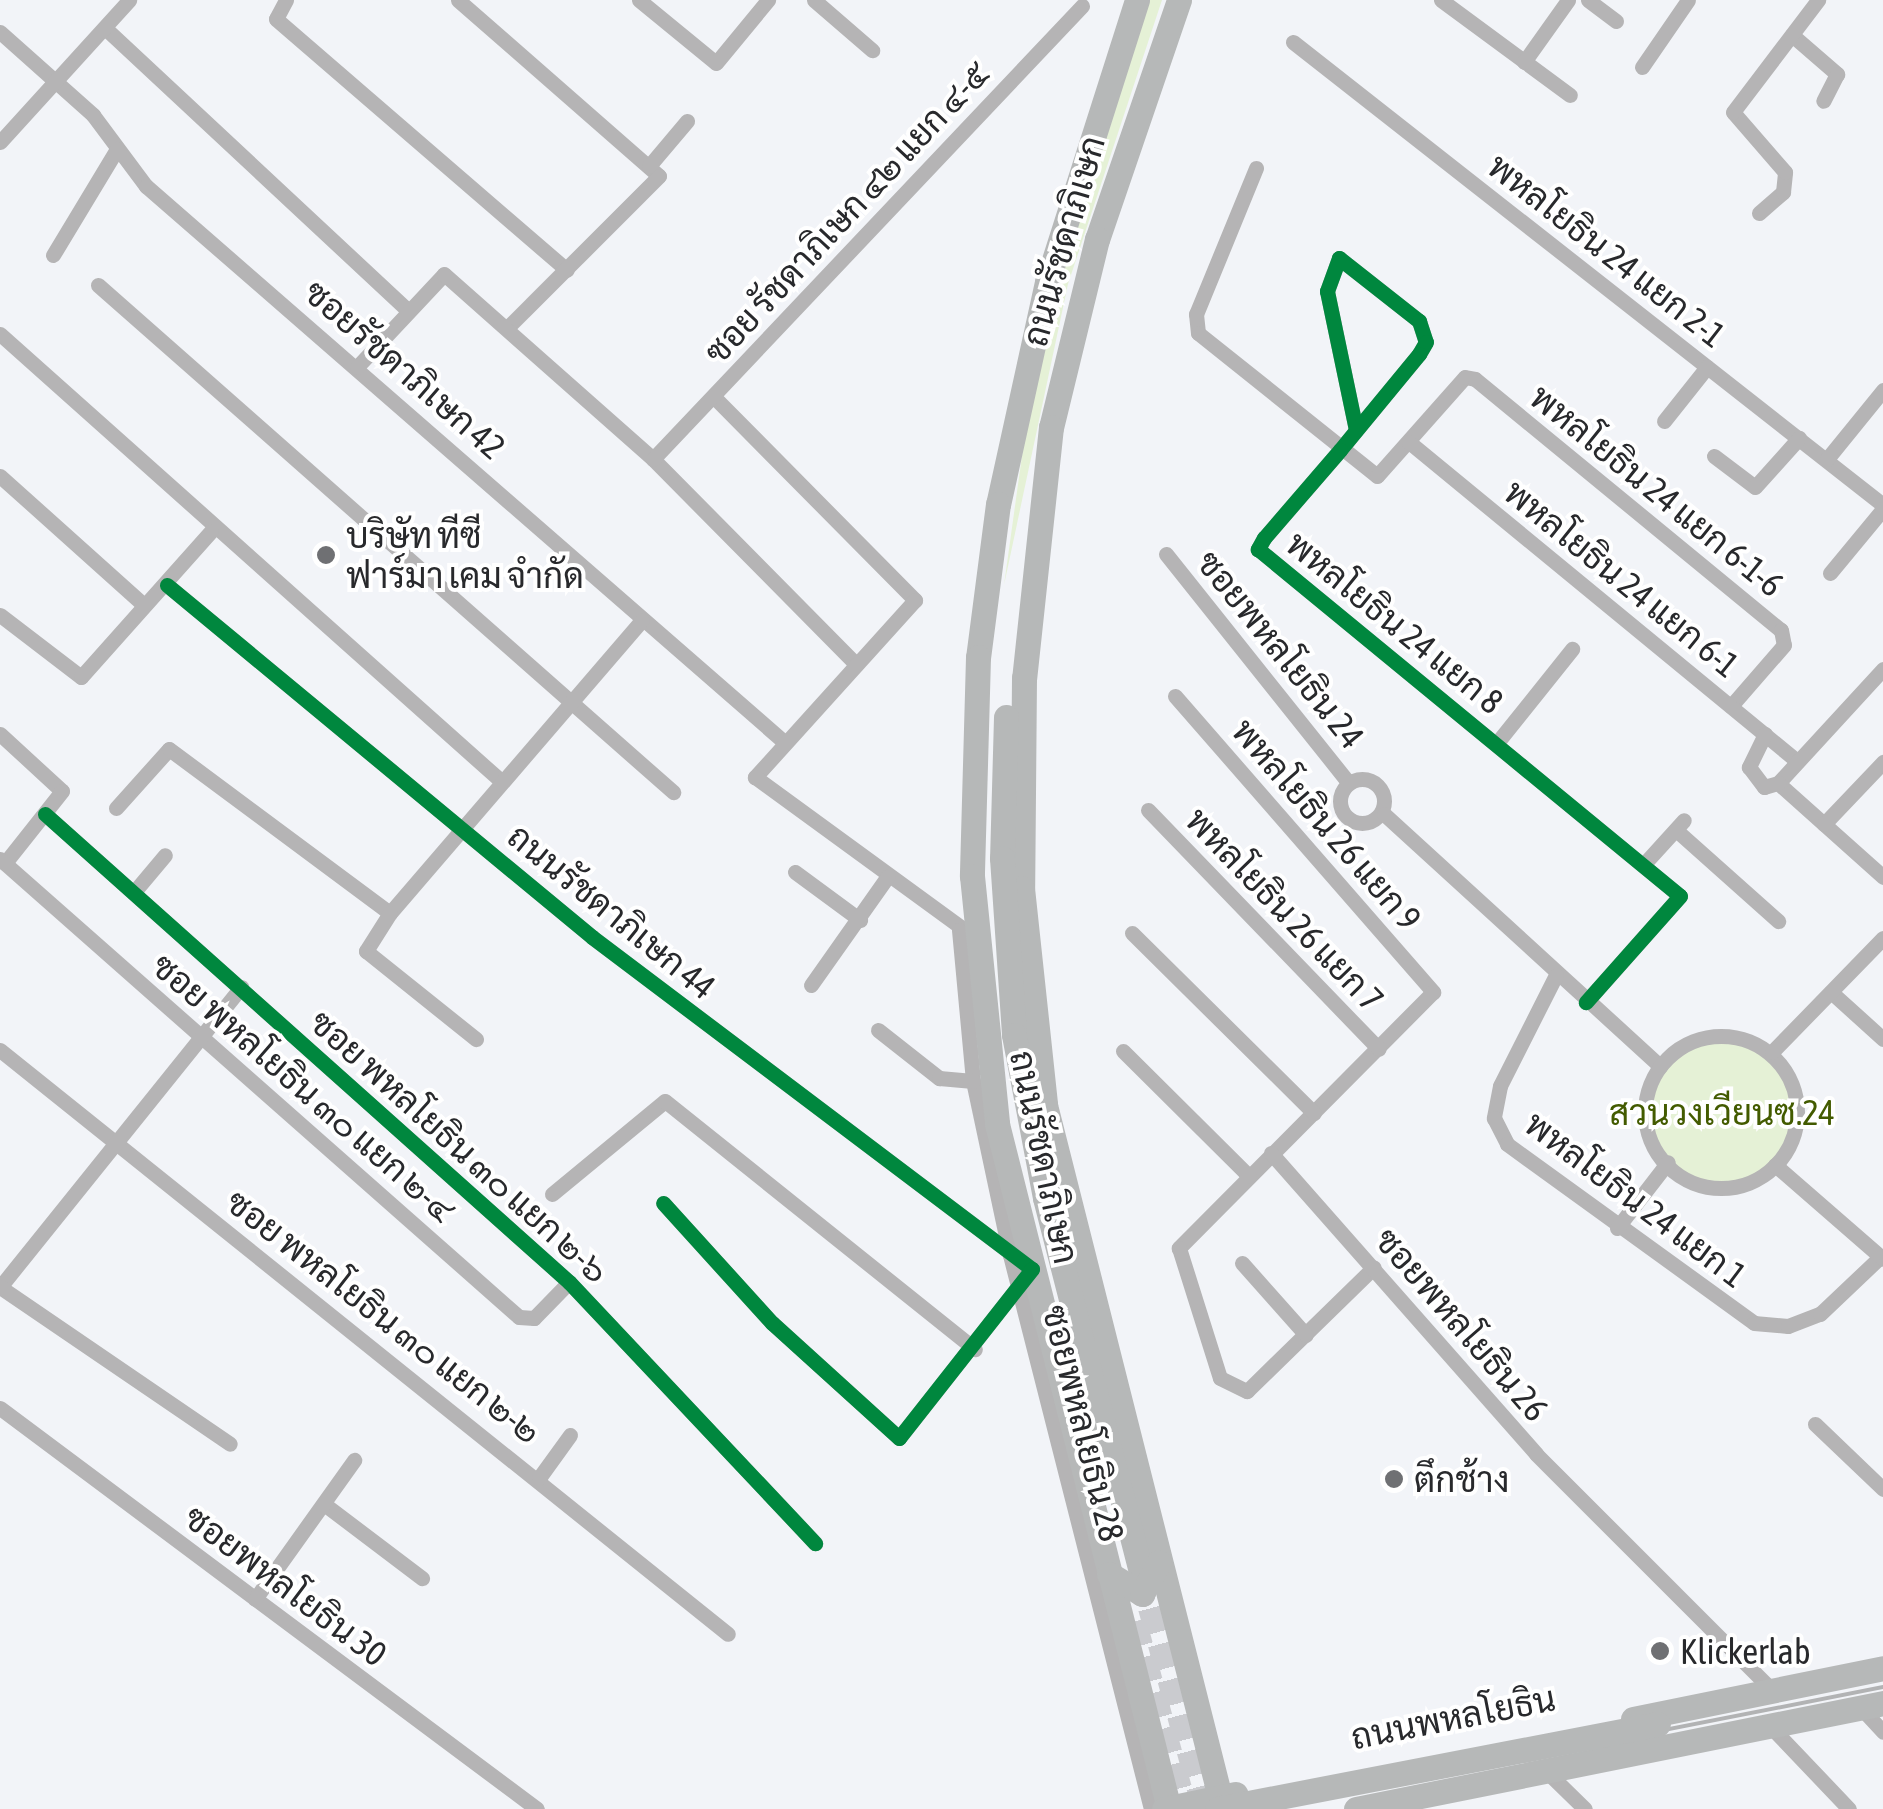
<!DOCTYPE html>
<meta charset="utf-8">
<style>
body{margin:0}
#map{position:relative;width:1883px;height:1809px;overflow:hidden;background:#f2f4f8;font-family:"Asap Condensed",Sarabun,sans-serif}
div>[style]{position:absolute}
.green>*{inset:0;background:#e5f1d6}
.round{border-radius:50%}
.primary-tunnel>*{height:25px;margin-top:-12.5px;transform-origin:0;background:repeating-linear-gradient(90deg,#cacbcf 0 25px,transparent 0 37px)}
.minor>*{height:15px;margin:-7.5px;padding:0 7.5px;transform-origin:7.5px;border-radius:7.5px;background:#b5b4b5}
.minor>.ring{margin:-7.5px;padding:0;box-sizing:content-box;background:none;border:15px solid #b5b4b5;border-radius:50%}
.primary>*{height:25px;margin:-12.5px;padding:0 12.5px;transform-origin:12.5px;border-radius:12.5px;background:#b6b8b8}
.rail>*{height:4px;margin:-2px;padding:0 2px;transform-origin:2px;border-radius:2px;background:#b2b3b4}
.primary-bridge>*{height:25px;margin:-12.5px;padding:0 12.5px;transform-origin:12.5px;border-radius:12.5px;background:#b6b8b8}
.cycleway>*{height:15px;margin:-7.5px;padding:0 7.5px;transform-origin:7.5px;border-radius:7.5px;background:#00873e}
.dots>*{width:28px;height:28px;translate:-50% -50%;box-sizing:border-box;border:5px solid #fff;border-radius:50%}
span{translate:-50% -50%;white-space:nowrap;text-align:center;line-height:1.15;-webkit-text-stroke:8px #fff;paint-order:stroke}
.street-label{font-size:35px;color:#28292c}
.poi-label{font-size:35px;color:#28292c}
.left{translate:0 -50%;text-align:left}
.park-label{font-size:35px;color:#435b00}
</style>
<div id="map">
<div class="green">
<i style="clip-path:polygon(1148px 0,1162px 0,1068px 284px,1004px 585px,1037px 348px)"></i>
<i class="round" style="left:1647px;top:1038px;width:148px;height:148px"></i>
</div>
<div class="primary-tunnel">
<i style="left:1141px;top:1572px;width:245px;rotate:74.9deg"></i>
<i style="left:1134px;top:1621px;width:195px;rotate:74.8deg"></i>
</div>
<div class="minor">
<i style="left:286px;top:0;width:21px;rotate:118deg"></i>
<i style="left:276px;top:19px;width:384px;rotate:40.8deg"></i>
<i style="left:458px;top:0;width:267px;rotate:41.2deg"></i>
<i style="left:659px;top:176px;width:215px;rotate:135deg"></i>
<i style="left:639px;top:0;width:99px;rotate:39.3deg"></i>
<i style="left:716px;top:63px;width:82px;rotate:-50.5deg"></i>
<i style="left:814px;top:0;width:77px;rotate:40.8deg"></i>
<i style="left:1441px;top:0;width:160px;rotate:36.4deg"></i>
<i style="left:1588px;top:0;width:35px;rotate:37deg"></i>
<i style="left:105px;top:28px;width:415px;rotate:43deg"></i>
<i style="left:0;top:32px;width:125px;rotate:41.7deg"></i>
<i style="left:93px;top:115px;width:89px;rotate:53.3deg"></i>
<i style="left:146px;top:186px;width:845px;rotate:41.06deg"></i>
<i style="left:1792px;top:35px;width:60px;rotate:40.9deg"></i>
<i style="left:1837px;top:74px;width:30px;rotate:117deg"></i>
<i style="left:1293px;top:42px;width:750px;rotate:38.12deg"></i>
<i style="left:1524px;top:62px;width:76px;rotate:-54.6deg"></i>
<i style="left:1642px;top:67px;width:81px;rotate:-55.5deg"></i>
<i style="left:0;top:142px;width:192px;rotate:-47.7deg"></i>
<i style="left:649px;top:166px;width:59px;rotate:-49.8deg"></i>
<i style="left:1256px;top:168px;width:158px;rotate:112.3deg"></i>
<i style="left:1196px;top:314px;width:19px;rotate:84deg"></i>
<i style="left:1198px;top:333px;width:229px;rotate:38.6deg"></i>
<i style="left:1377px;top:476px;width:132px;rotate:-48.4deg"></i>
<i style="left:1465px;top:377px;width:10px;rotate:11deg"></i>
<i style="left:1475px;top:379px;width:396px;rotate:39.4deg"></i>
<i style="left:1781px;top:630px;width:15px;rotate:79deg"></i>
<i style="left:1784px;top:645px;width:81px;rotate:131deg"></i>
<i style="left:1759px;top:213px;width:32px;rotate:-41deg"></i>
<i style="left:1783px;top:192px;width:20px;rotate:-84deg"></i>
<i style="left:1785px;top:172px;width:79px;rotate:-130.9deg"></i>
<i style="left:1733px;top:112px;width:141px;rotate:-52.8deg"></i>
<i style="left:53px;top:255px;width:124px;rotate:-58.9deg"></i>
<i style="left:98px;top:285px;width:767px;rotate:41.4deg"></i>
<i style="left:0;top:334px;width:671px;rotate:41.74deg"></i>
<i style="left:357px;top:367px;width:127px;rotate:-46.9deg"></i>
<i style="left:444px;top:274px;width:279px;rotate:41.5deg"></i>
<i style="left:653px;top:459px;width:289px;rotate:45.3deg"></i>
<i style="left:714px;top:397px;width:286px;rotate:45.3deg"></i>
<i style="left:915px;top:600px;width:239px;rotate:132.1deg"></i>
<i style="left:755px;top:777px;width:260px;rotate:36.1deg"></i>
<i style="left:1664px;top:421px;width:69px;rotate:-51.5deg"></i>
<i style="left:1356px;top:430px;width:142px;rotate:-101.8deg"></i>
<i style="left:1327px;top:291px;width:35px;rotate:-70deg"></i>
<i style="left:1339px;top:258px;width:102px;rotate:38.2deg"></i>
<i style="left:1419px;top:321px;width:22px;rotate:72deg"></i>
<i style="left:1426px;top:342px;width:14px;rotate:120deg"></i>
<i style="left:1419px;top:354px;width:124px;rotate:129.5deg"></i>
<i style="left:1340px;top:450px;width:116px;rotate:130.8deg"></i>
<i style="left:1264px;top:538px;width:13px;rotate:119deg"></i>
<i style="left:1258px;top:549px;width:546px;rotate:39.43deg"></i>
<i style="left:1680px;top:896px;width:142px;rotate:131.6deg"></i>
<i style="left:1409px;top:442px;width:502px;rotate:39.43deg"></i>
<i style="left:1714px;top:456px;width:51px;rotate:37.1deg"></i>
<i style="left:1755px;top:487px;width:66px;rotate:-48.1deg"></i>
<i style="left:653px;top:459px;width:624px;rotate:-46.56deg"></i>
<i style="left:1827px;top:459px;width:89px;rotate:-50.9deg"></i>
<i style="left:0;top:476px;width:193px;rotate:41.9deg"></i>
<i style="left:1166px;top:554px;width:292px;rotate:51.4deg"></i>
<i style="left:1830px;top:573px;width:83px;rotate:-50.4deg"></i>
<i style="left:167px;top:585px;width:552px;rotate:39.63deg"></i>
<i style="left:592px;top:937px;width:551px;rotate:37.04deg"></i>
<i style="left:1032px;top:1269px;width:215px;rotate:128.2deg"></i>
<i style="left:899px;top:1438px;width:171px;rotate:-137.8deg"></i>
<i style="left:772px;top:1323px;width:162px;rotate:-132.2deg"></i>
<i style="left:0;top:615px;width:102px;rotate:37.4deg"></i>
<i style="left:81px;top:677px;width:195px;rotate:-48.3deg"></i>
<i style="left:1883px;top:669px;width:155px;rotate:132.6deg"></i>
<i style="left:1778px;top:783px;width:141px;rotate:41.8deg"></i>
<i style="left:1175px;top:696px;width:393px;rotate:48.9deg"></i>
<i style="left:1433px;top:992px;width:361px;rotate:134.8deg"></i>
<i style="left:1179px;top:1248px;width:136px;rotate:72.5deg"></i>
<i style="left:1220px;top:1378px;width:30px;rotate:26deg"></i>
<i style="left:1247px;top:1391px;width:177px;rotate:-44.3deg"></i>
<i style="left:0;top:734px;width:84px;rotate:42.6deg"></i>
<i style="left:62px;top:791px;width:92px;rotate:128.4deg"></i>
<i style="left:1765px;top:734px;width:37px;rotate:116deg"></i>
<i style="left:1749px;top:767px;width:25px;rotate:53deg"></i>
<i style="left:1764px;top:787px;width:15px;rotate:-16deg"></i>
<i style="left:1496px;top:744px;width:122px;rotate:-51.3deg"></i>
<i class="ring" style="left:1340px;top:779px;width:29px;height:29px"></i>
<i style="left:116px;top:808px;width:79px;rotate:-48.1deg"></i>
<i style="left:169px;top:749px;width:275px;rotate:36.6deg"></i>
<i style="left:390px;top:913px;width:386px;rotate:-49.3deg"></i>
<i style="left:1148px;top:810px;width:332px;rotate:46deg"></i>
<i style="left:45px;top:814px;width:703px;rotate:41.77deg"></i>
<i style="left:569px;top:1282px;width:359px;rotate:46.7deg"></i>
<i style="left:1384px;top:814px;width:374px;rotate:42.4deg"></i>
<i style="left:1824px;top:824px;width:86px;rotate:-46.4deg"></i>
<i style="left:1676px;top:830px;width:137px;rotate:41.7deg"></i>
<i style="left:0;top:859px;width:692px;rotate:41.43deg"></i>
<i style="left:519px;top:1317px;width:15px;rotate:4deg"></i>
<i style="left:534px;top:1318px;width:50px;rotate:-45.8deg"></i>
<i style="left:1644px;top:864px;width:59px;rotate:-47.7deg"></i>
<i style="left:795px;top:872px;width:81px;rotate:36.4deg"></i>
<i style="left:134px;top:892px;width:48px;rotate:-50deg"></i>
<i style="left:390px;top:913px;width:45px;rotate:122.3deg"></i>
<i style="left:366px;top:951px;width:141px;rotate:38.7deg"></i>
<i style="left:959px;top:930px;width:152px;rotate:84.7deg"></i>
<i style="left:973px;top:1081px;width:178px;rotate:78deg"></i>
<i style="left:1010px;top:1255px;width:572px;rotate:75.72deg"></i>
<i style="left:1132px;top:933px;width:256px;rotate:44.7deg"></i>
<i style="left:1556px;top:975px;width:124px;rotate:116.8deg"></i>
<i style="left:1500px;top:1086px;width:33px;rotate:101deg"></i>
<i style="left:1494px;top:1118px;width:29px;rotate:63deg"></i>
<i style="left:1507px;top:1144px;width:305px;rotate:35.9deg"></i>
<i style="left:1754px;top:1323px;width:34px;rotate:5deg"></i>
<i style="left:1788px;top:1326px;width:34px;rotate:-21deg"></i>
<i style="left:1820px;top:1314px;width:83px;rotate:-43.5deg"></i>
<i style="left:811px;top:985px;width:133px;rotate:-54.8deg"></i>
<i style="left:1831px;top:992px;width:70px;rotate:42.1deg"></i>
<i style="left:878px;top:1030px;width:78px;rotate:38.2deg"></i>
<i style="left:939px;top:1078px;width:34px;rotate:5deg"></i>
<i class="ring" style="left:1645px;top:1036px;width:137px;height:137px"></i>
<i style="left:0;top:1050px;width:933px;rotate:38.74deg"></i>
<i style="left:1123px;top:1051px;width:177px;rotate:44.8deg"></i>
<i style="left:1772px;top:1052px;width:159px;rotate:-45.8deg"></i>
<i style="left:1271px;top:1153px;width:401px;rotate:48.6deg"></i>
<i style="left:1536px;top:1454px;width:337px;rotate:45deg"></i>
<i style="left:1775px;top:1165px;width:143px;rotate:41deg"></i>
<i style="left:552px;top:1194px;width:146px;rotate:-39.5deg"></i>
<i style="left:665px;top:1101px;width:397px;rotate:38.7deg"></i>
<i style="left:1617px;top:1228px;width:83px;rotate:-52.3deg"></i>
<i style="left:1242px;top:1263px;width:96px;rotate:48.4deg"></i>
<i style="left:0;top:1287px;width:385px;rotate:-51.2deg"></i>
<i style="left:0;top:1287px;width:278px;rotate:34.3deg"></i>
<i style="left:0;top:1408px;width:670px;rotate:36.75deg"></i>
<i style="left:1815px;top:1424px;width:94px;rotate:43.7deg"></i>
<i style="left:539px;top:1478px;width:53px;rotate:-54.2deg"></i>
<i style="left:324px;top:1504px;width:123px;rotate:37.1deg"></i>
<i style="left:255px;top:1599px;width:171px;rotate:-54.5deg"></i>
<i style="left:1860px;top:1707px;width:34px;rotate:47deg"></i>
<i style="left:1771px;top:1727px;width:113px;rotate:46.4deg"></i>
<i style="left:1544px;top:1769px;width:57px;rotate:44.3deg"></i>
</div>
<div class="primary">
<i style="left:1137px;top:0;width:296px;rotate:107.7deg"></i>
<i style="left:1047px;top:282px;width:227px;rotate:102.4deg"></i>
<i style="left:998px;top:504px;width:154px;rotate:97.4deg"></i>
<i style="left:978px;top:657px;width:219px;rotate:91.6deg"></i>
<i style="left:972px;top:876px;width:249px;rotate:84.2deg"></i>
<i style="left:997px;top:1124px;width:706px;rotate:75.9deg"></i>
<i style="left:1179px;top:0;width:253px;rotate:108.9deg"></i>
<i style="left:1097px;top:239px;width:194px;rotate:103.7deg"></i>
<i style="left:1051px;top:427px;width:252px;rotate:96.1deg"></i>
<i style="left:1024px;top:678px;width:210px;rotate:90.5deg"></i>
<i style="left:1022px;top:888px;width:218px;rotate:83.9deg"></i>
<i style="left:1045px;top:1105px;width:726px;rotate:75.81deg"></i>
<i style="left:1006px;top:717px;width:141px;rotate:91.6deg"></i>
<i style="left:1002px;top:858px;width:177px;rotate:86.1deg"></i>
<i style="left:1014px;top:1035px;width:166px;rotate:79.2deg"></i>
<i style="left:1045px;top:1198px;width:386px;rotate:75.6deg"></i>
<i style="left:1109px;top:1574px;width:39px;rotate:31deg"></i>
<i style="left:1142px;top:1594px;width:36px;rotate:-62deg"></i>
<i style="left:1633px;top:1719px;width:255px;rotate:-11.5deg"></i>
<i style="left:1164px;top:1809px;width:73px;rotate:-11.9deg"></i>
<i style="left:1356px;top:1809px;width:538px;rotate:-11.37deg"></i>
</div>
<div class="rail">
<i style="left:1262px;top:1809px;width:633px;rotate:-11.11deg"></i>
</div>
<div class="primary-bridge">
<i style="left:1217px;top:1809px;width:449px;rotate:-10.9deg"></i>
</div>
<div class="cycleway">
<i style="left:1356px;top:430px;width:142px;rotate:-101.8deg"></i>
<i style="left:1327px;top:291px;width:35px;rotate:-70deg"></i>
<i style="left:1339px;top:258px;width:102px;rotate:38.2deg"></i>
<i style="left:1419px;top:321px;width:22px;rotate:72deg"></i>
<i style="left:1426px;top:342px;width:14px;rotate:120deg"></i>
<i style="left:1419px;top:354px;width:124px;rotate:129.5deg"></i>
<i style="left:1340px;top:450px;width:116px;rotate:130.8deg"></i>
<i style="left:1264px;top:538px;width:13px;rotate:119deg"></i>
<i style="left:1258px;top:549px;width:546px;rotate:39.43deg"></i>
<i style="left:1680px;top:896px;width:142px;rotate:131.6deg"></i>
<i style="left:167px;top:585px;width:552px;rotate:39.63deg"></i>
<i style="left:592px;top:937px;width:551px;rotate:37.04deg"></i>
<i style="left:1032px;top:1269px;width:215px;rotate:128.2deg"></i>
<i style="left:899px;top:1438px;width:171px;rotate:-137.8deg"></i>
<i style="left:772px;top:1323px;width:162px;rotate:-132.2deg"></i>
<i style="left:45px;top:814px;width:703px;rotate:41.77deg"></i>
<i style="left:569px;top:1282px;width:359px;rotate:46.7deg"></i>
</div>
<div class="dots">
<i style="left:326px;top:555px;background:#6f7073"></i>
<i style="left:1394px;top:1479px;background:#6f7073"></i>
<i style="left:1660px;top:1651px;background:#6f7073"></i>
</div>
<div class="street-label">
<span style="left:846px;top:212px;rotate:-47deg">ซอย รัชดาภิเษก ๔๒ แยก ๔-๕</span>
<span style="left:1063px;top:241px;rotate:-74deg">ถนนรัชดาภิเษก</span>
<span style="left:1607px;top:250px;rotate:38deg">พหลโยธิน 24 แยก 2-1</span>
<span style="left:405px;top:369px;rotate:41deg">ซอยรัชดาภิเษก 42</span>
<span style="left:1657px;top:490px;rotate:39deg">พหลโยธิน 24 แยก 6-1-6</span>
<span style="left:1622px;top:578px;rotate:39deg">พหลโยธิน 24 แยก 6-1</span>
<span style="left:1395px;top:622px;rotate:39deg">พหลโยธิน 24 แยก 8</span>
<span style="left:1281px;top:649px;rotate:51deg">ซอยพหลโยธิน 24</span>
<span style="left:1327px;top:824px;rotate:49deg">พหลโยธิน 26 แยก 9</span>
<span style="left:1285px;top:909px;rotate:46deg">พหลโยธิน 26 แยก 7</span>
<span style="left:612px;top:911px;rotate:39deg">ถนนรัชดาภิเษก 44</span>
<span style="left:304px;top:1087px;rotate:41deg">ซอย พหลโยธิน ๓๐ แยก ๒-๔</span>
<span style="left:460px;top:1146px;rotate:42deg">ซอย พหลโยธิน ๓๐ แยก ๒-๖</span>
<span style="left:1045px;top:1157px;rotate:78deg">ถนนรัชดาภิเษก</span>
<span style="left:1636px;top:1199px;rotate:37deg">พหลโยธิน 24 แยก 1</span>
<span style="left:384px;top:1316px;rotate:38deg">ซอย พหลโยธิน ๓๐ แยก ๒-๒</span>
<span style="left:1462px;top:1324px;rotate:49deg">ซอยพหลโยธิน 26</span>
<span style="left:1084px;top:1423px;rotate:76deg">ซอยพหลโยธิน 28</span>
<span style="left:286px;top:1585px;rotate:37deg">ซอยพหลโยธิน 30</span>
<span style="left:1453px;top:1717px;rotate:-11deg">ถนนพหลโยธิน</span>
</div>
<div class="poi-label">
<span class="left" style="left:346px;top:555px">บริษัท ทีซี<br>ฟาร์มา เคม จำกัด</span>
<span class="left" style="left:1414px;top:1479px">ตึกช้าง</span>
<span class="left" style="left:1680px;top:1651px">Klickerlab</span>
</div>
<div class="park-label">
<span style="left:1722px;top:1112px">สวนวงเวียนซ.24</span>
</div>
</div>
